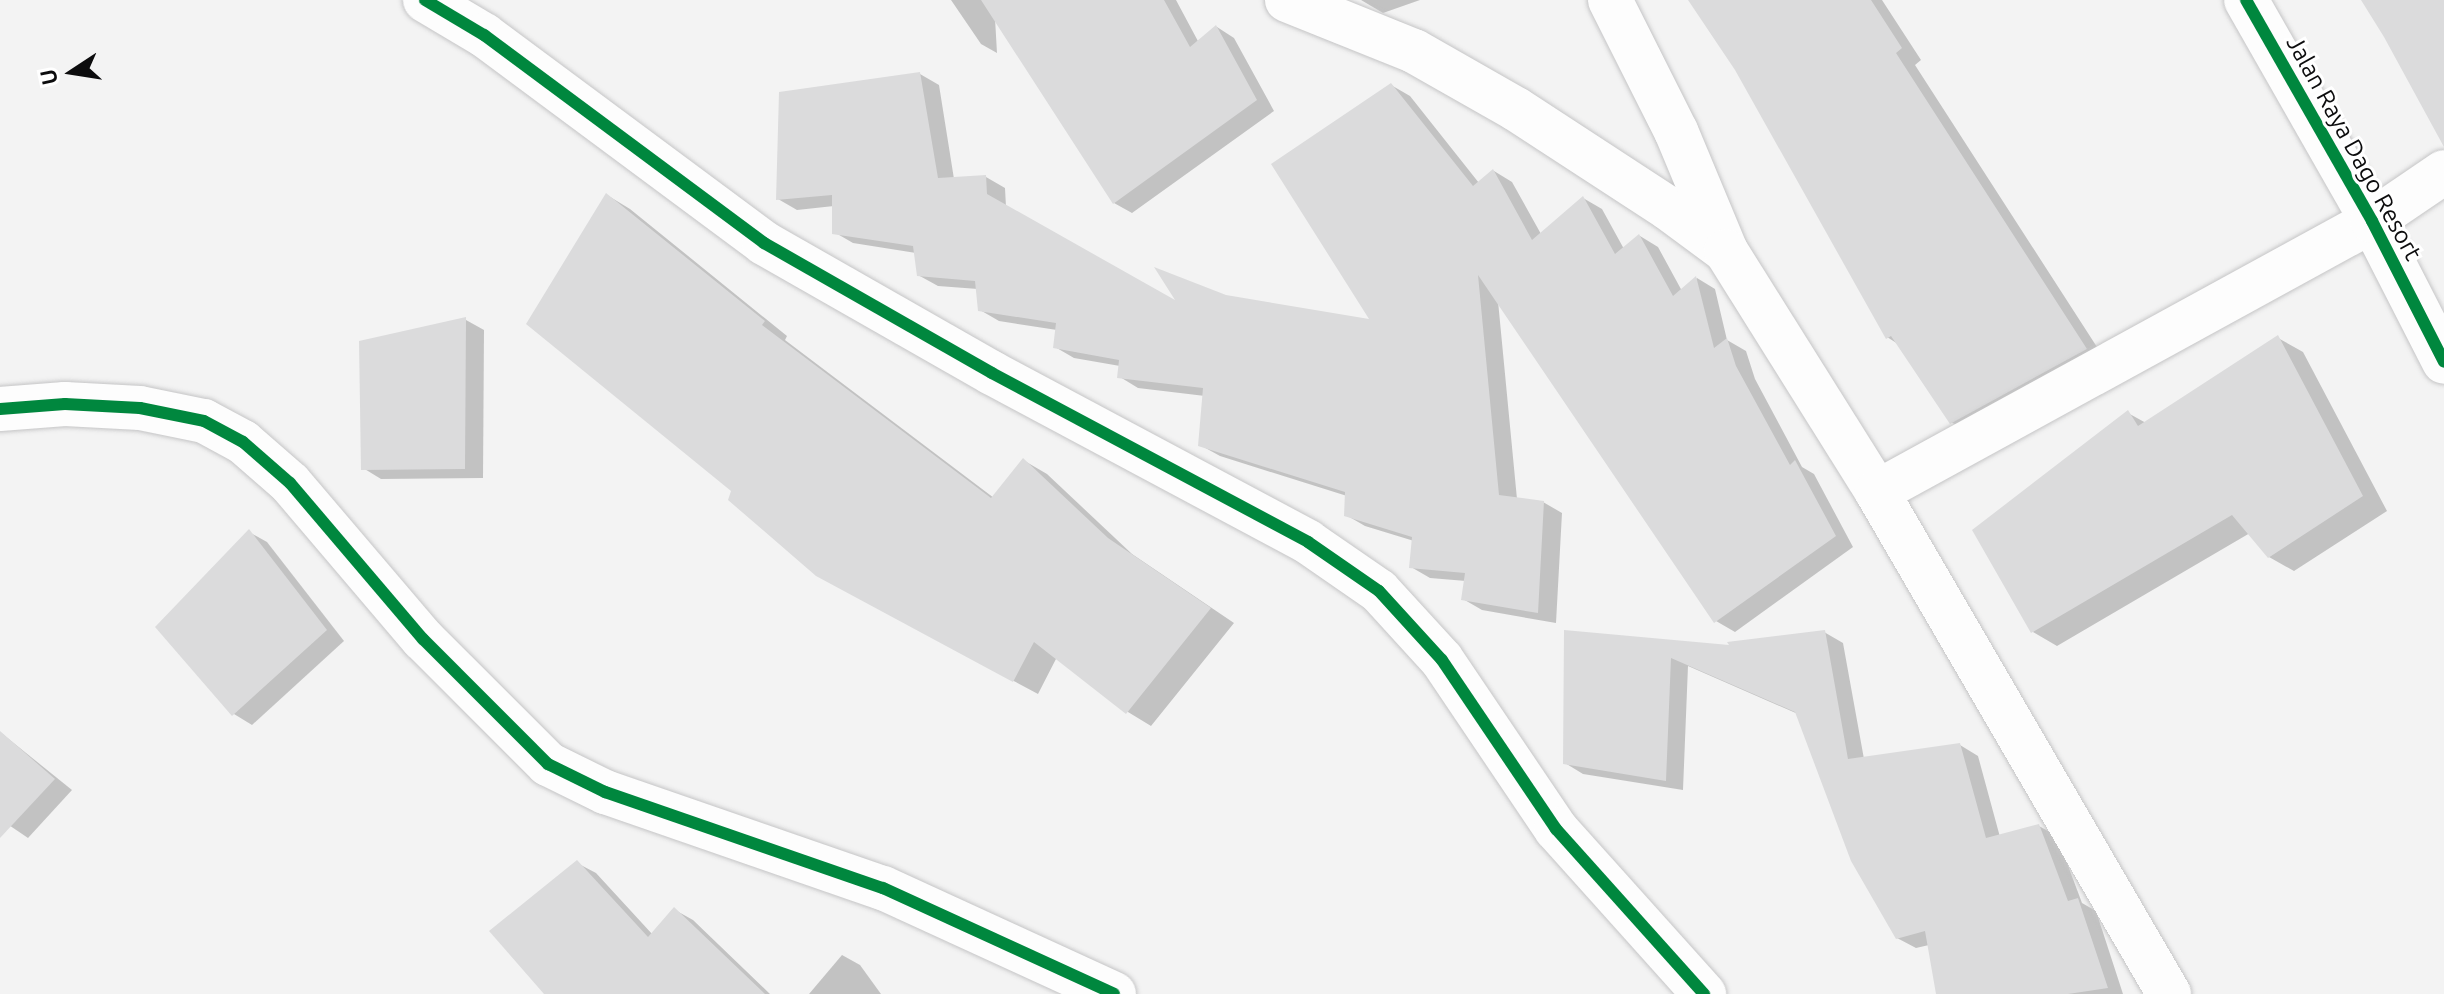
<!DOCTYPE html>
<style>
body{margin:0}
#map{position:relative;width:2444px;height:994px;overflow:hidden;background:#f3f3f3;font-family:Ubuntu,sans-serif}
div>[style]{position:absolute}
.shadow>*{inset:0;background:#0003}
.building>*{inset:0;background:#dbdbdc}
.roads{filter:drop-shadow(0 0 2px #c5c5c6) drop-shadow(0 0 2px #c5c5c6)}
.minor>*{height:44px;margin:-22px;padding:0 22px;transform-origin:22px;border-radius:22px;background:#fdfdfd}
.cycleway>*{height:12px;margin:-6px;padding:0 6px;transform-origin:6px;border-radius:6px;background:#00873e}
span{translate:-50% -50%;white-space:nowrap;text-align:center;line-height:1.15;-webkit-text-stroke:6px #fff;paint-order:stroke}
.street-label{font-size:24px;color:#0c0c0d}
.north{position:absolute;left:32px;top:32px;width:80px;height:80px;-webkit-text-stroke:6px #fff;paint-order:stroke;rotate:258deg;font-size:22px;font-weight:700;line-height:32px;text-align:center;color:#0c0c0d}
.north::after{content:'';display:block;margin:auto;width:28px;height:36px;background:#0c0c0d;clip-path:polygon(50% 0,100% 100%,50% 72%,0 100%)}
</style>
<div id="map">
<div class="shadow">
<i style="clip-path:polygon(951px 0,1176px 0,1199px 43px,1217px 27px,1234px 38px,1274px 111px,1132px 213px,1114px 203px,995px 18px,997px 53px,981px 44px)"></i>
<i style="clip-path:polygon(1361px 0,1420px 0,1383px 13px)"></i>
<i style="clip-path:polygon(1693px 0,1882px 0,1921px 60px,1915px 65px,2106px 361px,1972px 434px,1951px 422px,1898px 344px,1887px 337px,1736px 69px)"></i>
<i style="clip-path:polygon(920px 74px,939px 85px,954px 179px,986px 177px,1005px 188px,1006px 207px,1181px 305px,1225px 297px,1373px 322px,1391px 85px,1410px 96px,1479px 183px,1494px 171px,1512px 182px,1541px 234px,1583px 198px,1602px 209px,1624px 249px,1640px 236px,1658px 247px,1682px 291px,1697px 278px,1715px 289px,1727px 340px,1746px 351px,1755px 379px,1802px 467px,1814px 474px,1853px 547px,1735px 632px,1716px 621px,1498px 301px,1517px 499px,1543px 502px,1562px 513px,1556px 623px,1482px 610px,1463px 599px,1466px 581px,1430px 578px,1411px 567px,1414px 541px,1365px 526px,1346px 515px,1347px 496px,1220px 456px,1200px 445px,1205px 396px,1138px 388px,1120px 377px,1120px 366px,1074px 358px,1055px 347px,1057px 330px,999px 321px,980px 310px,978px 289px,938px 286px,918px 275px,916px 253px,853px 243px,834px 232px,834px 206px,797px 210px,778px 199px)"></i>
<i style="clip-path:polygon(607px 195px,630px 209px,787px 336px,785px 340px,994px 498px,1023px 460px,1047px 474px,1132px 554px,1234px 623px,1151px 726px,1128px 712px,1057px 657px,1038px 694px,842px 589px,734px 491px)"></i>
<i style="clip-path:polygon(466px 320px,484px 330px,483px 478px,381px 479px,363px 468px)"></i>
<i style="clip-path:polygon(2278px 338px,2303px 352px,2387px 511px,2294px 571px,2269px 557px,2250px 533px,2057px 646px,2033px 632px,2128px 413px,2146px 423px)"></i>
<i style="clip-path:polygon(249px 532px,267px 542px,344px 641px,252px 725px,234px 714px)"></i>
<i style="clip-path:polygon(1566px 632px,1733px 648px,1824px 632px,1843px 643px,1864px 759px,1960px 745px,1978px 756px,2000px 837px,2039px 826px,2057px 836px,2082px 903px,2096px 911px,2123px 994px,1939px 994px,1929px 945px,1916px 948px,1897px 938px,1798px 714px,1688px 666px,1683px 790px,1583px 774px,1565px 763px)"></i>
<i style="clip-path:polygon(0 732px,72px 790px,28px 838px,0 819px)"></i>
<i style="clip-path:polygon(577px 863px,596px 873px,653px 935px,675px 910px,693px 920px,770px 994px,547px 994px)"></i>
<i style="clip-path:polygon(842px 955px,860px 965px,881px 994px,809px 994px)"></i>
</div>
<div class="building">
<i style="clip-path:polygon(981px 0,1164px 0,1190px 47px,1216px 25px,1257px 100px,1113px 204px)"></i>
<i style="clip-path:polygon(1688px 0,1871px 0,1902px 48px,1896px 53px,2087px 349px,1950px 424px,1891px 336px,1886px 339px,1735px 70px)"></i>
<i style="clip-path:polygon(2361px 0,2444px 0,2444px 147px,2384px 37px)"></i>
<i style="clip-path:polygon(920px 72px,938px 178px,986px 175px,987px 194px,1175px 300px,1154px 267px,1226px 295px,1369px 319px,1271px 164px,1391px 83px,1473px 186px,1493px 169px,1532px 240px,1583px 196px,1615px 254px,1639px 234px,1673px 296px,1696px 276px,1714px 348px,1727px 338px,1736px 366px,1790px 465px,1795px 460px,1836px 536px,1714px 623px,1478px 275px,1499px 495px,1544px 501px,1538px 613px,1461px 600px,1465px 573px,1409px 568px,1412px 537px,1344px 516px,1345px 492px,1198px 446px,1203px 388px,1117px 378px,1119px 360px,1053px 348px,1056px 323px,978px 311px,975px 281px,917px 276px,913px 246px,832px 234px,832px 195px,776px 200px,779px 92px)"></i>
<i style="clip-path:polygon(606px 193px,765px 321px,762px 325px,991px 498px,1023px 458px,1108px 538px,1211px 608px,1126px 714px,1034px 642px,1013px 682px,816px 576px,728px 500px,731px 491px,526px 324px)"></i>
<i style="clip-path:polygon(466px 317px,465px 469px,361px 470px,359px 341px)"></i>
<i style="clip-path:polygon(2278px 335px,2363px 496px,2268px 558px,2232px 515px,2031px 633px,1972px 530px,2128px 410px,2138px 426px)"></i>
<i style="clip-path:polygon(249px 529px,327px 630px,232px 716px,155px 627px)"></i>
<i style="clip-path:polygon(1564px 630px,1729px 645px,1727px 642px,1825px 630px,1848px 759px,1960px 743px,1986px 838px,2039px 824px,2068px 901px,2078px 898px,2108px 988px,2068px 994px,1936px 994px,1925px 931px,1896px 939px,1851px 861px,1795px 712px,1671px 658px,1666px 781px,1563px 764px)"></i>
<i style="clip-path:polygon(0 731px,55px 779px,0 838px)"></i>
<i style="clip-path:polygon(577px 860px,648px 937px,674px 907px,765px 994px,544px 994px,489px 931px)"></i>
</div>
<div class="roads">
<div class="minor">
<i style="left:425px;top:0;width:69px;rotate:30.7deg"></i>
<i style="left:484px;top:35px;width:349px;rotate:36.6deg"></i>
<i style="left:764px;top:243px;width:262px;rotate:29.7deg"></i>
<i style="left:992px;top:373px;width:358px;rotate:28.1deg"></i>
<i style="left:1308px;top:542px;width:86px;rotate:34.6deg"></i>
<i style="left:1379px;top:591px;width:93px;rotate:47.6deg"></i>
<i style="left:1442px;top:660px;width:204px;rotate:56deg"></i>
<i style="left:1556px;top:829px;width:222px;rotate:48.1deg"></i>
<i style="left:1287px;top:0;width:137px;rotate:21.9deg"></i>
<i style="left:1414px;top:51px;width:117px;rotate:29.6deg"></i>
<i style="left:1516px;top:109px;width:181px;rotate:33.1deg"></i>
<i style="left:1668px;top:208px;width:72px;rotate:36.6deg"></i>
<i style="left:1610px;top:0;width:147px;rotate:63.3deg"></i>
<i style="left:1676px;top:131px;width:130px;rotate:67.4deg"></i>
<i style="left:1726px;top:251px;width:284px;rotate:57.9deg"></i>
<i style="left:1877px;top:492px;width:581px;rotate:59.81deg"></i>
<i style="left:2246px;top:0;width:254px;rotate:60.3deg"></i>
<i style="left:2372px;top:221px;width:158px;rotate:62.9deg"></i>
<i style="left:0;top:409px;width:65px;rotate:-4.4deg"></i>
<i style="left:65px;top:404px;width:75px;rotate:3.1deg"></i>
<i style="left:140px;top:408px;width:65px;rotate:11.5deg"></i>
<i style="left:204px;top:421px;width:44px;rotate:28.3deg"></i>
<i style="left:243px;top:442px;width:62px;rotate:41.1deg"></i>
<i style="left:290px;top:483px;width:205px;rotate:49.6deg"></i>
<i style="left:423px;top:639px;width:177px;rotate:45deg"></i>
<i style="left:548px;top:764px;width:64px;rotate:26.2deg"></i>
<i style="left:605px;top:792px;width:294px;rotate:19.1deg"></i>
<i style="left:883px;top:888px;width:254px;rotate:24.6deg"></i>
<i style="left:1877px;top:492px;width:564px;rotate:-28.7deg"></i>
<i style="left:2372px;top:221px;width:87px;rotate:-34.2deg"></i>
</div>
</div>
<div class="cycleway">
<i style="left:425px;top:0;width:69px;rotate:30.7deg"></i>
<i style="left:484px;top:35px;width:349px;rotate:36.6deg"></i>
<i style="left:764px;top:243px;width:262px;rotate:29.7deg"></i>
<i style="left:992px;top:373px;width:358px;rotate:28.1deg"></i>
<i style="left:1308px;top:542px;width:86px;rotate:34.6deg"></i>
<i style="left:1379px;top:591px;width:93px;rotate:47.6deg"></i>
<i style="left:1442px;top:660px;width:204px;rotate:56deg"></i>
<i style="left:1556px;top:829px;width:222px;rotate:48.1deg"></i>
<i style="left:2246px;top:0;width:254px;rotate:60.3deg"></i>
<i style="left:2372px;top:221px;width:158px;rotate:62.9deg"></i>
<i style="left:0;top:409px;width:65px;rotate:-4.4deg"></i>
<i style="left:65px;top:404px;width:75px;rotate:3.1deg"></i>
<i style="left:140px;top:408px;width:65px;rotate:11.5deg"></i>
<i style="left:204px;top:421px;width:44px;rotate:28.3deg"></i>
<i style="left:243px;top:442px;width:62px;rotate:41.1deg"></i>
<i style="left:290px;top:483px;width:205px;rotate:49.6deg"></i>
<i style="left:423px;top:639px;width:177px;rotate:45deg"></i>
<i style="left:548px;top:764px;width:64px;rotate:26.2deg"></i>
<i style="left:605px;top:792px;width:294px;rotate:19.1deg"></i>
<i style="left:883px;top:888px;width:254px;rotate:24.6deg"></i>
</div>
<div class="street-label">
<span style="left:2354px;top:148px;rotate:61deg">Jalan Raya Dago Resort</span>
</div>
<div class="north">U</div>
</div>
